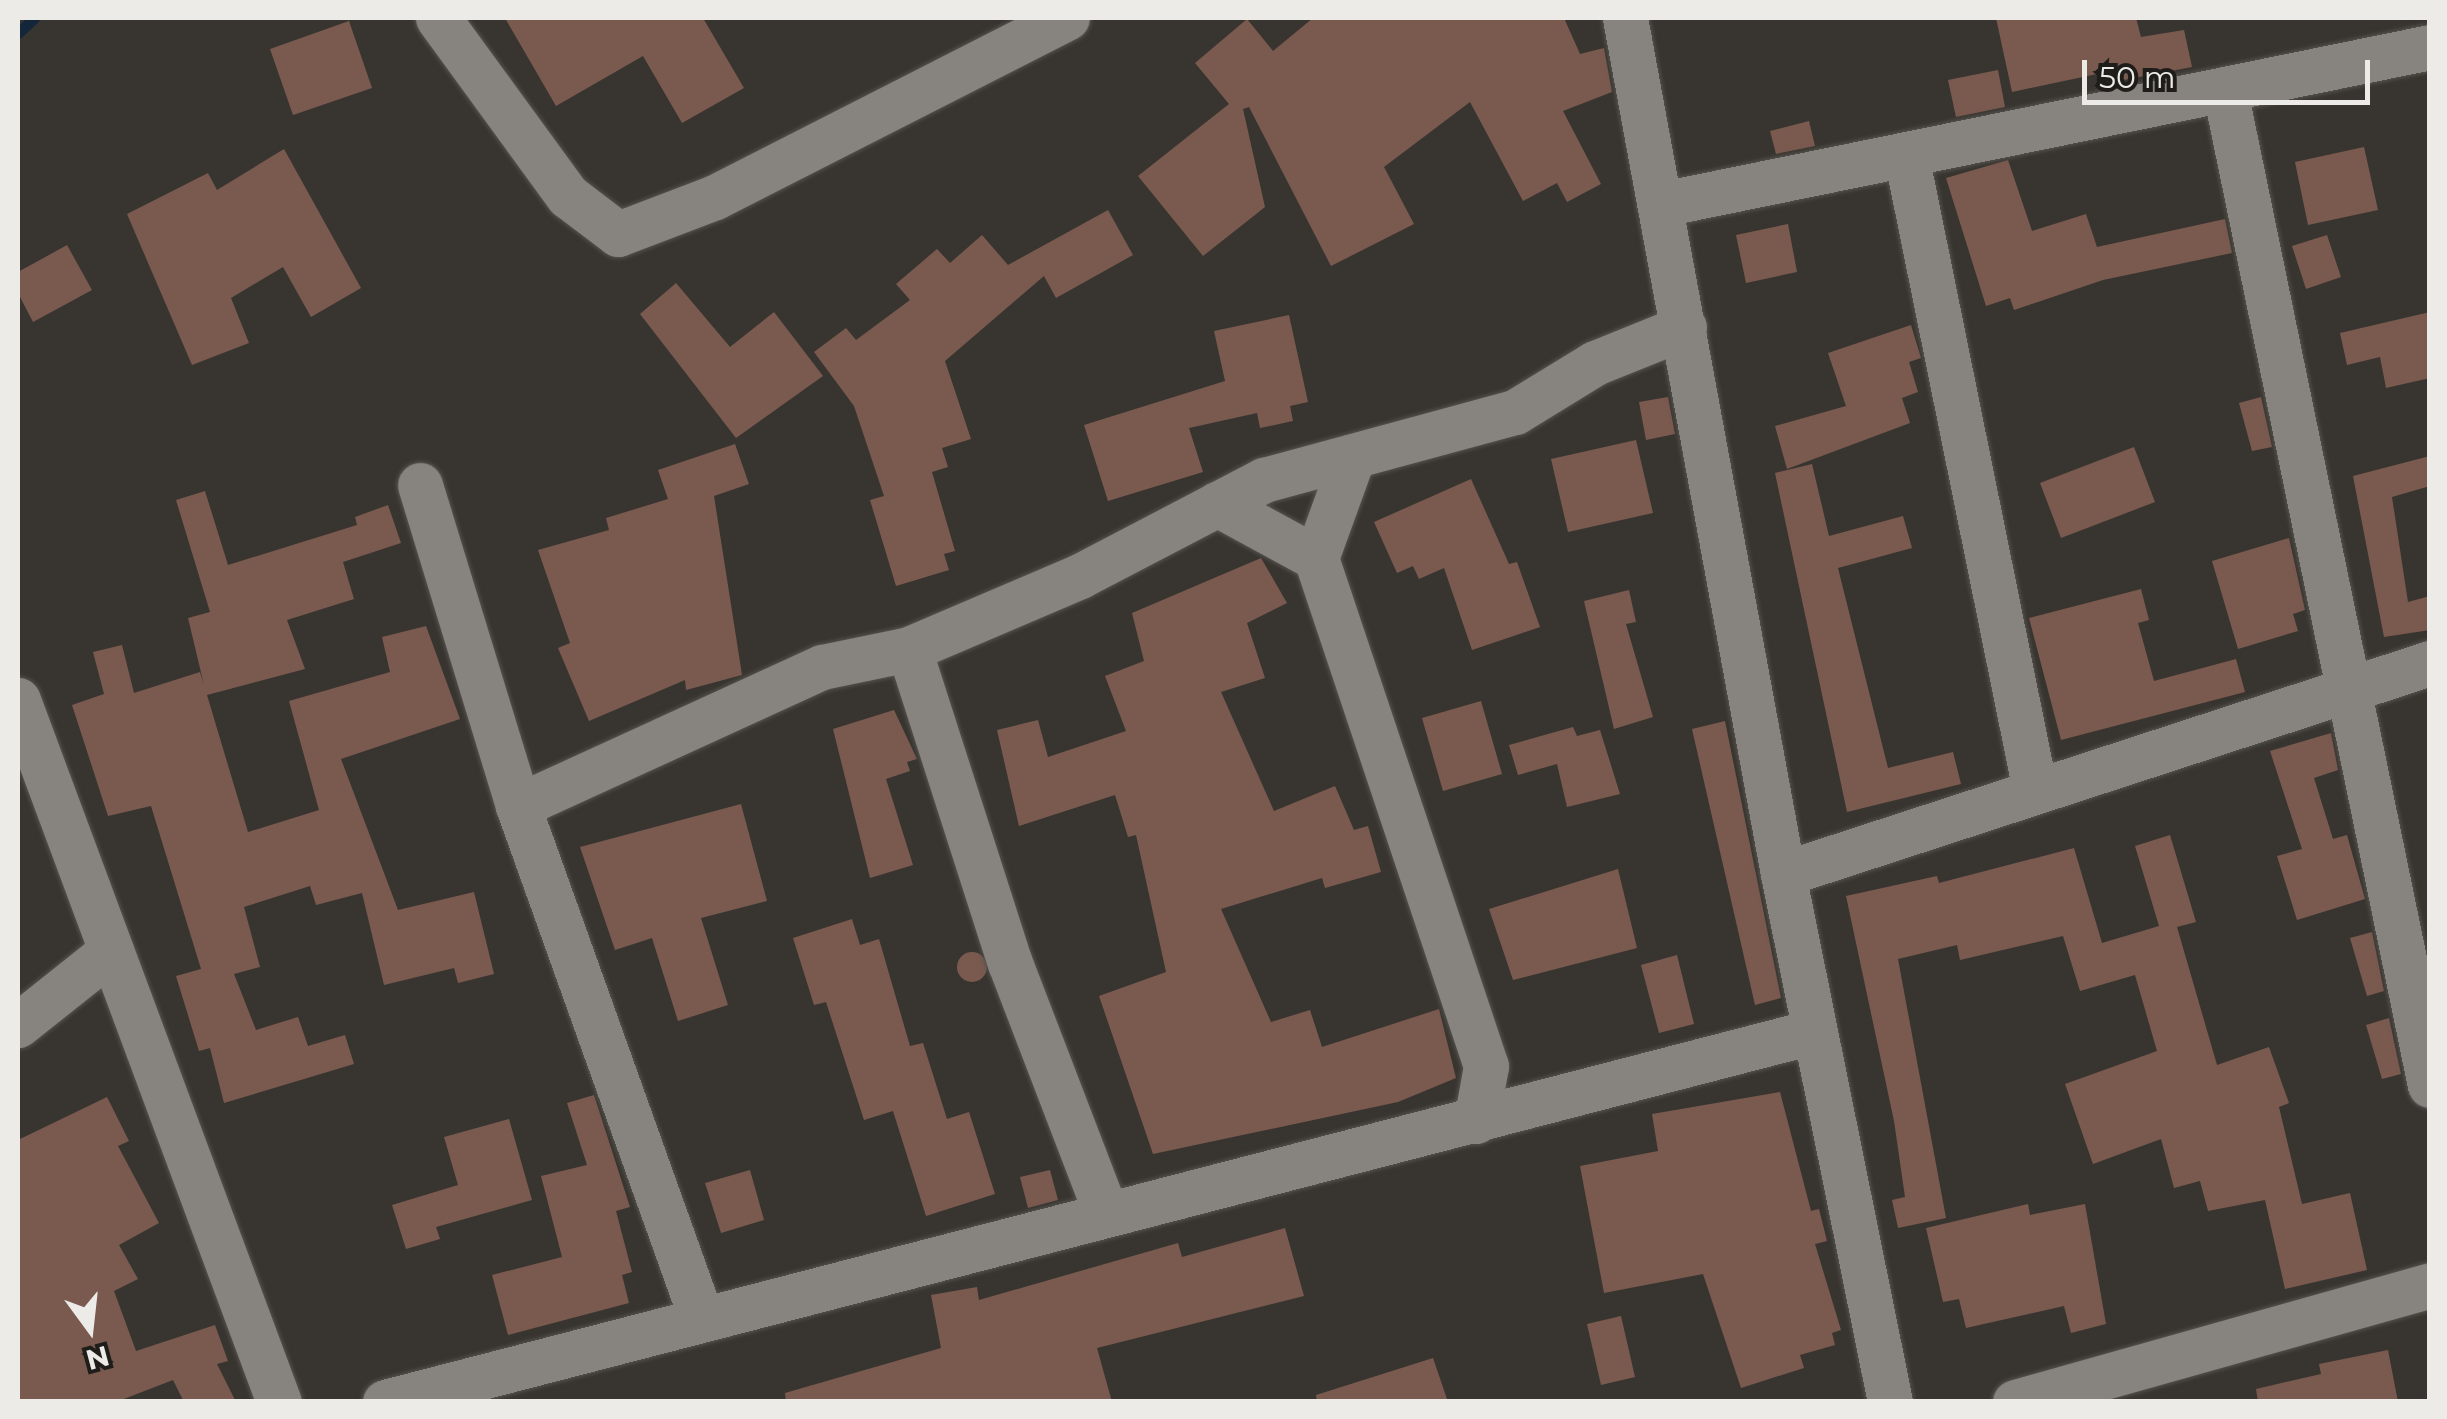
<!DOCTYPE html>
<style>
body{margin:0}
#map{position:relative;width:2447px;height:1419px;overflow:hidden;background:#383530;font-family:Montserrat,sans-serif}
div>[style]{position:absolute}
.stream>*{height:11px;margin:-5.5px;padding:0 5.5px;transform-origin:5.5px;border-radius:5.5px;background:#14263a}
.building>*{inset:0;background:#7a5a4f}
.round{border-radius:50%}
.roads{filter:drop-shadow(0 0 2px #55524e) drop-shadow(0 0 2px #55524e)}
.minor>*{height:45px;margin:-22.5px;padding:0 22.5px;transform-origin:22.5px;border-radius:22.5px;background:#87837e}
span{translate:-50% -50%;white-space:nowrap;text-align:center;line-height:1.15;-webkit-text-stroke:10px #1e1d1a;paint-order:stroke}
.frame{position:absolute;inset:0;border:20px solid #edebe8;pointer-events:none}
.north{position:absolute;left:40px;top:1279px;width:100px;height:100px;-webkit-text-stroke:8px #1e1d1a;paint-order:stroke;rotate:165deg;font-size:28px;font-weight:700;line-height:40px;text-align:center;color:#edebe8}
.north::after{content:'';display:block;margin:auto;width:35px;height:45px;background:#edebe8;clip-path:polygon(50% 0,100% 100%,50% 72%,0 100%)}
.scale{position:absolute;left:2082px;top:60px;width:288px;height:45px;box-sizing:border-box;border:5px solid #edebe8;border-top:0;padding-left:12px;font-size:30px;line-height:35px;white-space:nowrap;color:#edebe8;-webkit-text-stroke:8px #1e1d1a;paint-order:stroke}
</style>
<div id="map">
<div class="stream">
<i style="left:18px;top:33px;width:22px;rotate:-43deg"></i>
</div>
<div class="building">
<i style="clip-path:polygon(505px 18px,703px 18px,744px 88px,682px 123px,643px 56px,556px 106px)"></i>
<i style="clip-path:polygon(1313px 18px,1564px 18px,1580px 54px,1604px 48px,1612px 92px,1563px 111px,1601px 184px,1567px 202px,1557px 183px,1523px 201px,1470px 102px,1384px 167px,1414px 224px,1331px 266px,1249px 107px,1243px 109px,1265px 207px,1203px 256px,1138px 176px,1229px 104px,1195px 63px,1247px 19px,1273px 51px)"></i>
<i style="clip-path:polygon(1996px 18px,2136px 18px,2141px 37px,2184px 30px,2192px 67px,2113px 82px,2111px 71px,2012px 92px)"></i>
<i style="clip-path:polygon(349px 21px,372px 88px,293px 115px,270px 49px)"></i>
<i style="clip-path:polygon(1998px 70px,2005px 107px,1956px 117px,1948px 80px)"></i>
<i style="clip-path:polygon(1809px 121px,1815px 146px,1776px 154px,1770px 131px)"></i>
<i style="clip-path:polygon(2364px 147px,2378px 210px,2308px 225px,2295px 162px)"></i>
<i style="clip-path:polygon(284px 149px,361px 288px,311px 317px,283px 267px,231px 298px,249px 343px,192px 365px,127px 214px,208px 173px,217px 190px)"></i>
<i style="clip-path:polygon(2008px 160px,2032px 231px,2086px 214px,2097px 247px,2225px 219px,2232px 253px,2103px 280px,2014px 310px,2010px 298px,1986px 306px,1946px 178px)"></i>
<i style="clip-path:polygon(1108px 210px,1133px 255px,1056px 298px,1044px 276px,945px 361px,971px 439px,942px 448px,948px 467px,932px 472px,955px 551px,944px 554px,949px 570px,896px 586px,870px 500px,884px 496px,854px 406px,814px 352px,846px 328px,856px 340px,910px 300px,896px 284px,937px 249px,950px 263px,982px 235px,1008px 265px)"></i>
<i style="clip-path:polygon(1788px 224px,1797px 272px,1746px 283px,1736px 235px)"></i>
<i style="clip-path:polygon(2327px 235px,2341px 277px,2306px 289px,2292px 246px)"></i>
<i style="clip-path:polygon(67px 245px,92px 290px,33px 322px,18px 293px,18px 272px)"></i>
<i style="clip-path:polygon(676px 283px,730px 347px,774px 312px,823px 376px,736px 438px,640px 314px)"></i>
<i style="clip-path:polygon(2430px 312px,2430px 378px,2386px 388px,2380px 357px,2347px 365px,2340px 333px)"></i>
<i style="clip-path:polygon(1289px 315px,1308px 402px,1290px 406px,1293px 421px,1260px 428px,1257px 413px,1189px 428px,1203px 472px,1108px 501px,1084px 425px,1225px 381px,1214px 331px)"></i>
<i style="clip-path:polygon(1911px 325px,1921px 358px,1909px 362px,1918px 392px,1902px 398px,1910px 423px,1787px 469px,1775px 426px,1846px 406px,1828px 353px)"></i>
<i style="clip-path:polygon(1668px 397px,1675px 434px,1646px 440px,1639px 402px)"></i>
<i style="clip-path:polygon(2261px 397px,2272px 447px,2252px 451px,2239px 403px)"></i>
<i style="clip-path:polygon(1636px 440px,1653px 513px,1568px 532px,1551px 459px)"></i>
<i style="clip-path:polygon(735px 444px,749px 484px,714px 496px,742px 675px,686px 690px,685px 680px,589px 721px,558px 648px,570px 643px,538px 550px,609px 530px,606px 518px,668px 499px,658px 470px)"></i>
<i style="clip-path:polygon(2134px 447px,2155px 502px,2061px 538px,2040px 483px)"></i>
<i style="clip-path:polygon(2430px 456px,2430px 486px,2392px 497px,2408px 602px,2430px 596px,2430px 630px,2384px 637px,2353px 476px)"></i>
<i style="clip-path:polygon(1812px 464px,1829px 536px,1903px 516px,1912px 548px,1838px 568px,1888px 768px,1953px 752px,1961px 784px,1847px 812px,1775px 473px)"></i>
<i style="clip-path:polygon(1471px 479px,1509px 564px,1517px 562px,1540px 627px,1472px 650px,1444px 568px,1419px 579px,1413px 566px,1397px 573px,1374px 522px)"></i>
<i style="clip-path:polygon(205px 491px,228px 565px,357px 525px,355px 517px,388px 505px,401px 543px,343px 562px,354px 599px,287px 620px,305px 669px,207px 695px,248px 832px,319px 810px,289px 701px,390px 672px,382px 637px,426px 626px,460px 719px,341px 759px,398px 910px,474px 892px,494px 974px,458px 983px,454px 968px,384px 985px,362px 893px,316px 905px,310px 886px,244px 907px,260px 967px,234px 974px,256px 1030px,298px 1017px,308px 1046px,345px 1035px,354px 1064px,224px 1103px,210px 1048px,199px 1051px,176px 976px,201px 969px,151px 806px,108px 816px,72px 705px,104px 694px,93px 652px,122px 645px,134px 693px,200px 672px,204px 685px,188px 618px,210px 612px,176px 500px)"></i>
<i style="clip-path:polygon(2289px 538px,2305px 610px,2293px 614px,2298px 631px,2238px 649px,2212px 561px)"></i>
<i style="clip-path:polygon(1261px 558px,1287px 603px,1247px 623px,1265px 678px,1221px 692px,1274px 811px,1335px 786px,1354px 830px,1368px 826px,1381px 872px,1325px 888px,1322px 878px,1221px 909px,1271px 1022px,1310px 1010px,1322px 1047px,1439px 1009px,1456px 1078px,1398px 1102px,1153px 1154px,1099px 996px,1166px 972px,1136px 835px,1128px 837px,1115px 795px,1019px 826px,997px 730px,1038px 720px,1048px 757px,1126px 731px,1105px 676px,1144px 661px,1132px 613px)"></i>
<i style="clip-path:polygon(2141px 589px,2149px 620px,2138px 623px,2154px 681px,2236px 659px,2245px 692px,2061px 740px,2029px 618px)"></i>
<i style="clip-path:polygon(1629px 590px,1636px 622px,1626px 624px,1653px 717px,1614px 729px,1584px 601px)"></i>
<i style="clip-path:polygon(1481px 701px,1502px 774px,1443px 791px,1422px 718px)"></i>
<i style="clip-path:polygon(894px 710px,917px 759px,907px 762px,910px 771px,886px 779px,913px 865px,870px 878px,833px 729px)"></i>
<i style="clip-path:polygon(1725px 721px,1781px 998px,1755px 1005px,1692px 729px)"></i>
<i style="clip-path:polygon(1573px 727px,1577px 736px,1600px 730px,1620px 794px,1567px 807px,1557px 764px,1518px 775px,1509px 745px)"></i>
<i style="clip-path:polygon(2331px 733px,2338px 770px,2314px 778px,2333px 839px,2347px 835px,2365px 899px,2297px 920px,2277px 856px,2302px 849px,2270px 751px)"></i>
<i style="clip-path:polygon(741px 804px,767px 901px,701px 918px,728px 1005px,678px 1021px,652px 938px,615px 950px,580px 847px)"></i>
<i style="clip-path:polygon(2170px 835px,2196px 922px,2177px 927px,2217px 1065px,2269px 1047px,2289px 1103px,2279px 1107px,2302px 1204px,2350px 1193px,2367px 1270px,2285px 1289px,2265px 1200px,2208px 1211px,2200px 1181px,2174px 1188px,2161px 1139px,2093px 1164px,2065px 1084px,2157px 1051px,2135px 975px,2080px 991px,2063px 936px,1960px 960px,1957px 945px,1898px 959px,1946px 1218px,1898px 1228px,1892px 1200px,1905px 1197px,1894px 1121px,1846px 896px,1937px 876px,1939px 883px,2074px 848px,2102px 943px,2159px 926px,2135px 846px)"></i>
<i style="clip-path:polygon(1618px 869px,1637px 948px,1513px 980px,1489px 909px)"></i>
<i style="clip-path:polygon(852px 919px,860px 945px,879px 939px,910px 1046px,923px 1043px,947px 1119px,969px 1112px,995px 1194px,926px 1216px,893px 1111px,864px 1120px,826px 1002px,814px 1005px,793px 938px)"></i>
<i style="clip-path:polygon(2372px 932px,2384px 991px,2367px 996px,2350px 938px)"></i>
<i class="round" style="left:957px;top:952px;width:30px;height:30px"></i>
<i style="clip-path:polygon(1677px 955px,1694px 1024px,1659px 1033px,1641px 965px)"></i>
<i style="clip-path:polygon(2389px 1018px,2401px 1074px,2382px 1079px,2366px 1025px)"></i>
<i style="clip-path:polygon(1780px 1092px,1811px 1211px,1819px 1209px,1827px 1241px,1815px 1244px,1841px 1330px,1832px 1333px,1835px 1345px,1800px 1355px,1804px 1368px,1741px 1388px,1703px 1274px,1604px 1293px,1580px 1166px,1658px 1151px,1652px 1114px)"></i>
<i style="clip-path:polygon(594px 1095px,630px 1207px,616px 1211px,632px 1272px,622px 1275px,629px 1303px,508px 1335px,492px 1275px,562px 1257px,541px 1176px,587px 1165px,567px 1103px)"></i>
<i style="clip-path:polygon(107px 1097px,129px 1141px,118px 1146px,159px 1223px,119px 1245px,138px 1279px,114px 1291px,136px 1351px,215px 1325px,228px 1361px,217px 1364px,236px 1402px,184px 1402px,173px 1380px,116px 1402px,18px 1402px,18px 1140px)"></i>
<i style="clip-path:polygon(509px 1119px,532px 1200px,436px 1227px,440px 1239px,406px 1249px,392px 1205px,458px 1185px,444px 1137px)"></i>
<i style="clip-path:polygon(750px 1170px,764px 1220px,721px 1233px,705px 1183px)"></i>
<i style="clip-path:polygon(1050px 1170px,1058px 1200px,1028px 1208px,1020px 1177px)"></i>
<i style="clip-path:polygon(2028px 1204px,2030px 1215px,2085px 1204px,2106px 1324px,2071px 1333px,2064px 1306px,1966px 1328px,1959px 1299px,1943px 1302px,1926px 1228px)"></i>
<i style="clip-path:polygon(1285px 1228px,1304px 1296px,1097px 1348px,1112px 1402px,786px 1402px,785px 1393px,941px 1348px,931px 1295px,977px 1287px,979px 1300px,1178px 1243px,1182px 1257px)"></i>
<i style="clip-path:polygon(1621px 1316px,1635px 1377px,1601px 1385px,1587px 1324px)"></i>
<i style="clip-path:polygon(2388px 1350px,2398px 1402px,2258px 1402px,2256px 1389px,2321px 1374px,2319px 1364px)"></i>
<i style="clip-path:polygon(1433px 1358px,1448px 1402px,1317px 1402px,1316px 1395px)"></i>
</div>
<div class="roads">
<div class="minor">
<i style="left:438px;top:18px;width:220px;rotate:53.9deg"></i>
<i style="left:568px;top:196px;width:63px;rotate:37.2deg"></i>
<i style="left:618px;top:234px;width:104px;rotate:-20.9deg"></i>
<i style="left:715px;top:197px;width:395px;rotate:-27deg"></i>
<i style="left:1625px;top:18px;width:870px;rotate:79.54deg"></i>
<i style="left:1783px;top:874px;width:539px;rotate:78.54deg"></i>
<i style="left:2225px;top:91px;width:1015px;rotate:78.35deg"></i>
<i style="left:1906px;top:155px;width:648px;rotate:78.52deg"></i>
<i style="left:1662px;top:204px;width:784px;rotate:-11.55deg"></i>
<i style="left:1353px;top:456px;width:109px;rotate:109.9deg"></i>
<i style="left:1316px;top:558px;width:536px;rotate:71.5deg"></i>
<i style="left:1486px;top:1066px;width:56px;rotate:100.3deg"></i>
<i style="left:420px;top:485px;width:336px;rotate:73deg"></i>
<i style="left:1217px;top:504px;width:113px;rotate:28.6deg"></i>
<i style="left:909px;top:649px;width:330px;rotate:72.2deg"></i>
<i style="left:1010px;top:963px;width:268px;rotate:69deg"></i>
<i style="left:18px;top:700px;width:749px;rotate:69.61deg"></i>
<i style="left:1783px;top:874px;width:681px;rotate:-18.06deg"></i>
<i style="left:18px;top:1025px;width:119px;rotate:-38.5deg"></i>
<i style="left:701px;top:1317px;width:543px;rotate:-109.7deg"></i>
<i style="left:518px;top:806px;width:334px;rotate:-24.6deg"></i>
<i style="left:822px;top:667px;width:89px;rotate:-11.7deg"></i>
<i style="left:909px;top:649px;width:186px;rotate:-23.1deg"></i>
<i style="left:1080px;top:576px;width:208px;rotate:-27.6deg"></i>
<i style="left:1264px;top:480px;width:260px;rotate:-15.2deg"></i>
<i style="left:1515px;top:412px;width:94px;rotate:-31.5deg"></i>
<i style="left:1595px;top:363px;width:96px;rotate:-22deg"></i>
<i style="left:385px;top:1402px;width:1477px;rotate:-14.54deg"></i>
<i style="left:2015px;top:1402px;width:431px;rotate:-15.7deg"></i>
</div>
</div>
<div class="frame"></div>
<div class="north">N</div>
<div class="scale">50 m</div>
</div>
